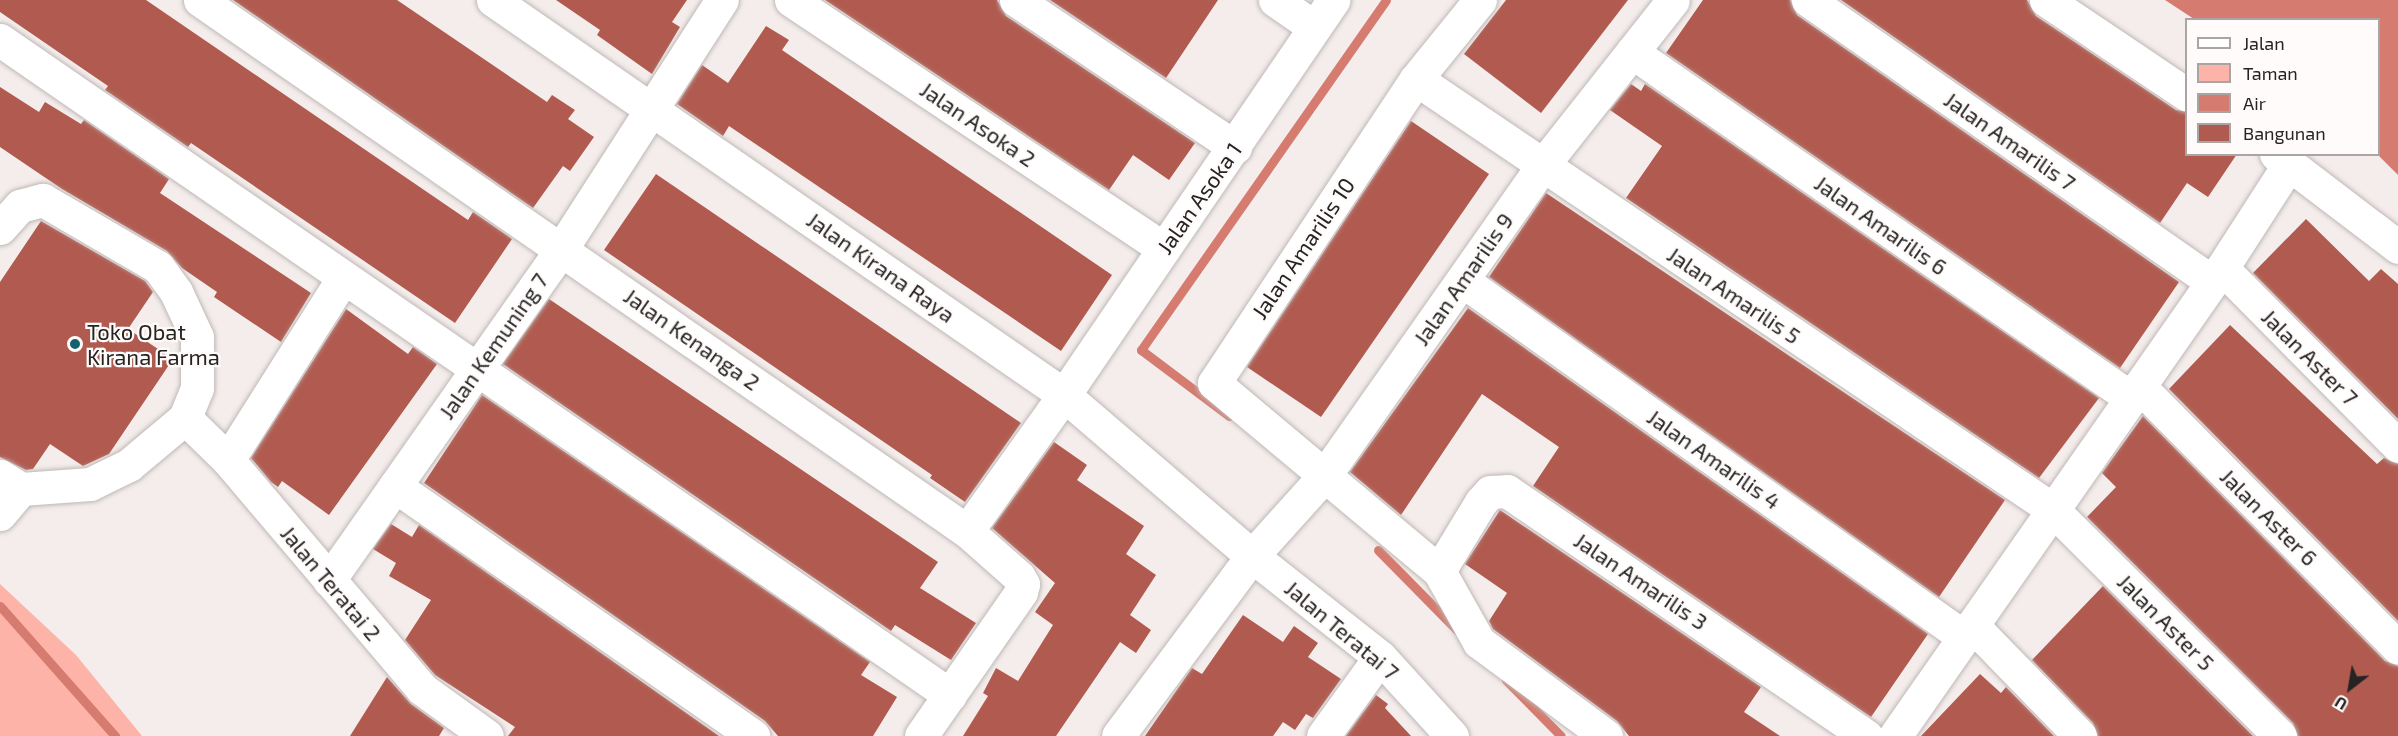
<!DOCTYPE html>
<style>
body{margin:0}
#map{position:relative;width:2398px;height:736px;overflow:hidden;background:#f4edeb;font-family:"Exo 2",sans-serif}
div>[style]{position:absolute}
.green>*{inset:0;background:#fdb3a8}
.water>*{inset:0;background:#d57b6f}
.stream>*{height:9px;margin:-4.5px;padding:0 4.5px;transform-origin:4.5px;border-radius:4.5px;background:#d57b6f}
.building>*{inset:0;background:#b15b50}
.roads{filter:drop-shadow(0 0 2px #bfb8b6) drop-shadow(0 0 2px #bfb8b6)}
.minor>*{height:33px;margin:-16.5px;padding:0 16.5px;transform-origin:16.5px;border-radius:16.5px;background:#fff}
.tertiary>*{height:33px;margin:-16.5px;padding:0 16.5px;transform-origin:16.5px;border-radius:16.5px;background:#fff}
.dots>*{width:16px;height:16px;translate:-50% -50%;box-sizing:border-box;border:3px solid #fefbfa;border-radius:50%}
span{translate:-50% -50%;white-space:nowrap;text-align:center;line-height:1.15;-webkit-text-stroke:4.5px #fefbfa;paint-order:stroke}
.street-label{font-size:22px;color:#262323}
.poi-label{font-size:22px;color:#262323}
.left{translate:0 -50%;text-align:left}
.legend{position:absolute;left:2185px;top:18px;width:195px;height:138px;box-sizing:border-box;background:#fefbfa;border:2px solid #a8a5a4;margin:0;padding:8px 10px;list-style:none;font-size:18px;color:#262323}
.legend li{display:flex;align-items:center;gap:12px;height:30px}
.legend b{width:30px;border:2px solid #a8a5a4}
.north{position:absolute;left:2320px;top:658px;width:60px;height:60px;-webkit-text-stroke:4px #fefbfa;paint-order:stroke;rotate:211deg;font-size:16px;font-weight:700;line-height:24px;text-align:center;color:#262323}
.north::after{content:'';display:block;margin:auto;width:21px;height:27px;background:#262323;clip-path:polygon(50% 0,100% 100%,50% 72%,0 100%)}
</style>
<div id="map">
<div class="green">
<i style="clip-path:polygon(0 584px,76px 655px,142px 736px,0 736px)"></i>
</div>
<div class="water">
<i style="clip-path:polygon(2165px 0,2398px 0,2398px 175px,2378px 155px,2378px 20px,2194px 19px)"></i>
</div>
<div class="stream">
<i style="left:1229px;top:416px;width:110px;rotate:-143.1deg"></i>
<i style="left:1141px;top:350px;width:427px;rotate:-55deg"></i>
<i style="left:1378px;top:550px;width:112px;rotate:45.4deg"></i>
<i style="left:0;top:606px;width:174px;rotate:48.5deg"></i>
<i style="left:1506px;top:680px;width:78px;rotate:45.5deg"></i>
</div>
<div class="building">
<i style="clip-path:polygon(0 0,146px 0,468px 220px,473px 212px,512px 239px,455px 323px,191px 143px,188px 147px,105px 90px,108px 86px,0 12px)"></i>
<i style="clip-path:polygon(233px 0,397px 0,547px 102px,552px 95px,575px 110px,568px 119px,594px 137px,570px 171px,563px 166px,533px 208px)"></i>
<i style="clip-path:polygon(556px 0,687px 0,672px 22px,680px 27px,652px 74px,597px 35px,600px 30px)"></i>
<i style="clip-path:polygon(825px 0,997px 0,1006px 16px,1195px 143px,1169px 180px,1133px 155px,1109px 190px)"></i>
<i style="clip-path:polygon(1050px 0,1218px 0,1166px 78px)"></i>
<i style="clip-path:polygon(1506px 0,1628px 0,1541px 113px,1464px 54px)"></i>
<i style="clip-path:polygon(1703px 0,1790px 0,1797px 15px,2179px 282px,2120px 368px,1666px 53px)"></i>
<i style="clip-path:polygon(1841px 0,2027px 0,2036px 16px,2176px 110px,2187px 112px,2187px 154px,2237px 154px,2208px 197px,2187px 183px,2160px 223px)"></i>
<i style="clip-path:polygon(766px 26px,789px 40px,782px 50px,1112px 275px,1061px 351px,729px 126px,723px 136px,677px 104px,702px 65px,728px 83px)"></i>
<i style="clip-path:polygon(1631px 84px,1641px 91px,1645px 84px,2099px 398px,2039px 478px,1626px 198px,1662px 146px,1610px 110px)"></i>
<i style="clip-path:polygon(0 87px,39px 112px,45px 102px,81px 124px,84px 120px,169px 179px,160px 193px,311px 293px,281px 342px,214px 297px,217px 292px,182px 268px,167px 251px,62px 189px,0 147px)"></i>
<i style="clip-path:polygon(1411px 121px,1489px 174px,1321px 417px,1247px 367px)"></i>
<i style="clip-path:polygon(656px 174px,1021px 423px,965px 502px,930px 478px,932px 475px,604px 250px)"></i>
<i style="clip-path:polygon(1546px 193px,2005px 500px,1939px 597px,1489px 277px)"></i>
<i style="clip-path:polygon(2306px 219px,2369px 281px,2381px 269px,2398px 284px,2398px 419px,2253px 273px)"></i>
<i style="clip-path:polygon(41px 221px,145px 281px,153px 292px,128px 329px,173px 359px,109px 454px,83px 466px,50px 444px,33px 469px,26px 470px,0 457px,0 282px)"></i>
<i style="clip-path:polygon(549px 299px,938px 562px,920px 588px,976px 623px,951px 660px,895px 625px,891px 631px,503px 364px)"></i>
<i style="clip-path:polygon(1468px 308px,1928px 634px,1871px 717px,1533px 486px,1559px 447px,1482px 394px,1401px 515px,1350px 472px)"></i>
<i style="clip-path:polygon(346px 309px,408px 354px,413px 347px,437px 364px,329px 515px,282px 481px,278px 487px,271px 482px,251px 458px)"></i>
<i style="clip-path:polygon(2230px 325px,2377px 464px,2384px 458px,2398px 464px,2398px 621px,2169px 389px)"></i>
<i style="clip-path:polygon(482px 395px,870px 662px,861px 675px,897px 697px,873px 736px,778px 736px,765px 721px,424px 483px)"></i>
<i style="clip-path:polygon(2143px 416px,2385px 661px,2398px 666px,2398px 736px,2298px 736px,2293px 723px,2087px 517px,2116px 487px,2102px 473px)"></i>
<i style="clip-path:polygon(1054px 442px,1087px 465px,1077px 480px,1144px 526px,1126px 554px,1156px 575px,1130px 615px,1151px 630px,1136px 653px,1120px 642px,1056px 736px,963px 736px,988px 696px,983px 693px,996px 668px,1018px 681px,1053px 625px,1035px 612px,1055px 583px,992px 528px)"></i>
<i style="clip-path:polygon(1500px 510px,1761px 687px,1744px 712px,1780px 736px,1629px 736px,1617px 721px,1493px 629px,1489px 621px,1507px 593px,1465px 564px)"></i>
<i style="clip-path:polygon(391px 524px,412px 537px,419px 525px,719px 736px,508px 736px,515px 727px,435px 675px,405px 640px,431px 600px,389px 576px,396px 563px,373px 549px)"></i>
<i style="clip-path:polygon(2103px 586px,2253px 736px,2098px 736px,2093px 723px,2032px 660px)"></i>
<i style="clip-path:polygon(1243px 615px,1283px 642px,1294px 626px,1318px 643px,1308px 657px,1341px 679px,1313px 718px,1306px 714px,1295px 730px,1283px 722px,1273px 736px,1145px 736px,1192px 668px,1202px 674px)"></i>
<i style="clip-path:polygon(1980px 674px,2001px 693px,2006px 687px,2054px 736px,1921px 736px)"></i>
<i style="clip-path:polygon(387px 677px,411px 704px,444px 728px,439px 736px,350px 736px)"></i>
<i style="clip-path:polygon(1376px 695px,1388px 704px,1385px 708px,1411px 736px,1346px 736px)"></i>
</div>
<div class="roads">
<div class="minor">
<i style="left:200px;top:0;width:933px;rotate:34.7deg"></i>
<i style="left:967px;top:531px;width:69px;rotate:41.5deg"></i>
<i style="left:1019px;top:577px;width:8px;rotate:60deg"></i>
<i style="left:1023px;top:584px;width:8px;rotate:104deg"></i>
<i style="left:1021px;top:592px;width:175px;rotate:124.8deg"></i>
<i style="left:791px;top:0;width:448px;rotate:33.7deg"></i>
<i style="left:1016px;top:0;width:264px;rotate:33.9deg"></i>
<i style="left:1275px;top:0;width:47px;rotate:34.7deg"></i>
<i style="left:1480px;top:0;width:102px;rotate:129deg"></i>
<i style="left:1416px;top:79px;width:365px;rotate:123.6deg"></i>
<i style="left:1214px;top:383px;width:293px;rotate:39.9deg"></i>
<i style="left:1439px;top:571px;width:81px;rotate:60.6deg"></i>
<i style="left:1479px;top:642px;width:158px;rotate:36.5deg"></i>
<i style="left:1808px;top:0;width:493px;rotate:34.9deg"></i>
<i style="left:2046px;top:0;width:169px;rotate:33.9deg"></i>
<i style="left:0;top:40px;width:1154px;rotate:34.59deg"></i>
<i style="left:1632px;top:52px;width:607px;rotate:34.74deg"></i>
<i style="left:1416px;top:79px;width:768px;rotate:34.06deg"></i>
<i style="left:2052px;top:509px;width:322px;rotate:44.9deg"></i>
<i style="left:2276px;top:154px;width:153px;rotate:37.3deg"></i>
<i style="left:0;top:228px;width:30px;rotate:-48deg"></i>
<i style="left:20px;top:206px;width:24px;rotate:-15deg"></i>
<i style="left:43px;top:200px;width:133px;rotate:30.2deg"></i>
<i style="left:158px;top:267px;width:31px;rotate:54deg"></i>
<i style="left:176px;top:292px;width:50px;rotate:65deg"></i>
<i style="left:197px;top:337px;width:51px;rotate:90deg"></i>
<i style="left:197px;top:388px;width:32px;rotate:112deg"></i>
<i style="left:185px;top:418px;width:73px;rotate:140deg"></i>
<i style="left:129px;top:465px;width:43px;rotate:154deg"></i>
<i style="left:90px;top:484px;width:69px;rotate:175.9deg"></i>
<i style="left:21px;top:489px;width:25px;rotate:-148deg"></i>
<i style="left:2222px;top:268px;width:250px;rotate:45.3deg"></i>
<i style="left:1463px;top:281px;width:615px;rotate:35.4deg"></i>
<i style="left:2139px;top:386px;width:368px;rotate:45.3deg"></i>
<i style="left:185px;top:418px;width:60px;rotate:44.3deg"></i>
<i style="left:228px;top:460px;width:300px;rotate:49.7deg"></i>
<i style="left:422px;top:689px;width:80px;rotate:35.9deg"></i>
<i style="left:228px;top:460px;width:215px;rotate:-57.7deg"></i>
<i style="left:395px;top:486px;width:437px;rotate:34.9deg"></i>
<i style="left:0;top:514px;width:33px;rotate:-50deg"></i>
<i style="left:967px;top:531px;width:167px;rotate:-54.5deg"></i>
<i style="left:1064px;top:395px;width:478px;rotate:-55.7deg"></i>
<i style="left:1439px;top:571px;width:81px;rotate:-58.7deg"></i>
<i style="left:1481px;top:502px;width:13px;rotate:-48deg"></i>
<i style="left:1490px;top:492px;width:17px;rotate:-3deg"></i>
<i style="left:1507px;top:491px;width:435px;rotate:34.3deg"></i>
<i style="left:329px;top:580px;width:406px;rotate:-54.9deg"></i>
<i style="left:562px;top:248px;width:295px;rotate:-57.2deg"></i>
<i style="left:1972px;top:625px;width:155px;rotate:45.8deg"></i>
<i style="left:1323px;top:736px;width:97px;rotate:-54.2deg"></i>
<i style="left:1452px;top:736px;width:107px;rotate:-132.3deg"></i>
<i style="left:1380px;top:657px;width:163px;rotate:-141.7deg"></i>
<i style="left:1252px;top:556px;width:109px;rotate:-48deg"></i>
<i style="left:1325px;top:475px;width:378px;rotate:-54.9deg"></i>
<i style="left:1542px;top:166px;width:211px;rotate:-51.7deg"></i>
<i style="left:1895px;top:736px;width:571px;rotate:-55.06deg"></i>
<i style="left:2222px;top:268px;width:124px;rotate:-57.2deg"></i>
</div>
<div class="tertiary">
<i style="left:493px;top:0;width:694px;rotate:34.67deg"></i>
<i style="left:1064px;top:395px;width:248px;rotate:40.6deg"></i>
<i style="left:1252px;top:556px;width:224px;rotate:126.7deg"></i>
</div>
</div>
<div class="dots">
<i style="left:75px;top:344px;background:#15626c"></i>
</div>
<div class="street-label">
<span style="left:978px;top:124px;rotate:34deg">Jalan Asoka 2</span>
<span style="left:2010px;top:141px;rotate:35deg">Jalan Amarilis 7</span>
<span style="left:1199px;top:198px;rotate:-55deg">Jalan Asoka 1</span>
<span style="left:1881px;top:225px;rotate:35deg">Jalan Amarilis 6</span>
<span style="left:1303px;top:248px;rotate:-56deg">Jalan Amarilis 10</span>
<span style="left:881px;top:267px;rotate:35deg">Jalan Kirana Raya</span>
<span style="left:1463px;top:279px;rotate:-55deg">Jalan Amarilis 9</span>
<span style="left:1734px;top:295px;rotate:34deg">Jalan Amarilis 5</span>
<span style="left:692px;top:339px;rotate:35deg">Jalan Kenanga 2</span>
<span style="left:493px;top:346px;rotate:-55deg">Jalan Kemuning 7</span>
<span style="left:2310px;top:357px;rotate:45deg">Jalan Aster 7</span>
<span style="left:1714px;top:459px;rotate:35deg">Jalan Amarilis 4</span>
<span style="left:2269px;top:517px;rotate:45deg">Jalan Aster 6</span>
<span style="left:1641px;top:581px;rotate:34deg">Jalan Amarilis 3</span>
<span style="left:331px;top:583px;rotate:50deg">Jalan Teratai 2</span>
<span style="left:2166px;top:622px;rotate:45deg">Jalan Aster 5</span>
<span style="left:1342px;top:630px;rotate:40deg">Jalan Teratai 7</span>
</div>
<div class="poi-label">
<span class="left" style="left:87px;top:344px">Toko Obat<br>Kirana Farma</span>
</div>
<ul class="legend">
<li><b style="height:8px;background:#fff"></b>Jalan</li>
<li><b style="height:16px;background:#fdb3a8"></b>Taman</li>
<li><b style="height:16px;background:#d57b6f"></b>Air</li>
<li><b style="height:16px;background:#b15b50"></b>Bangunan</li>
</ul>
<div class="north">U</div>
</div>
